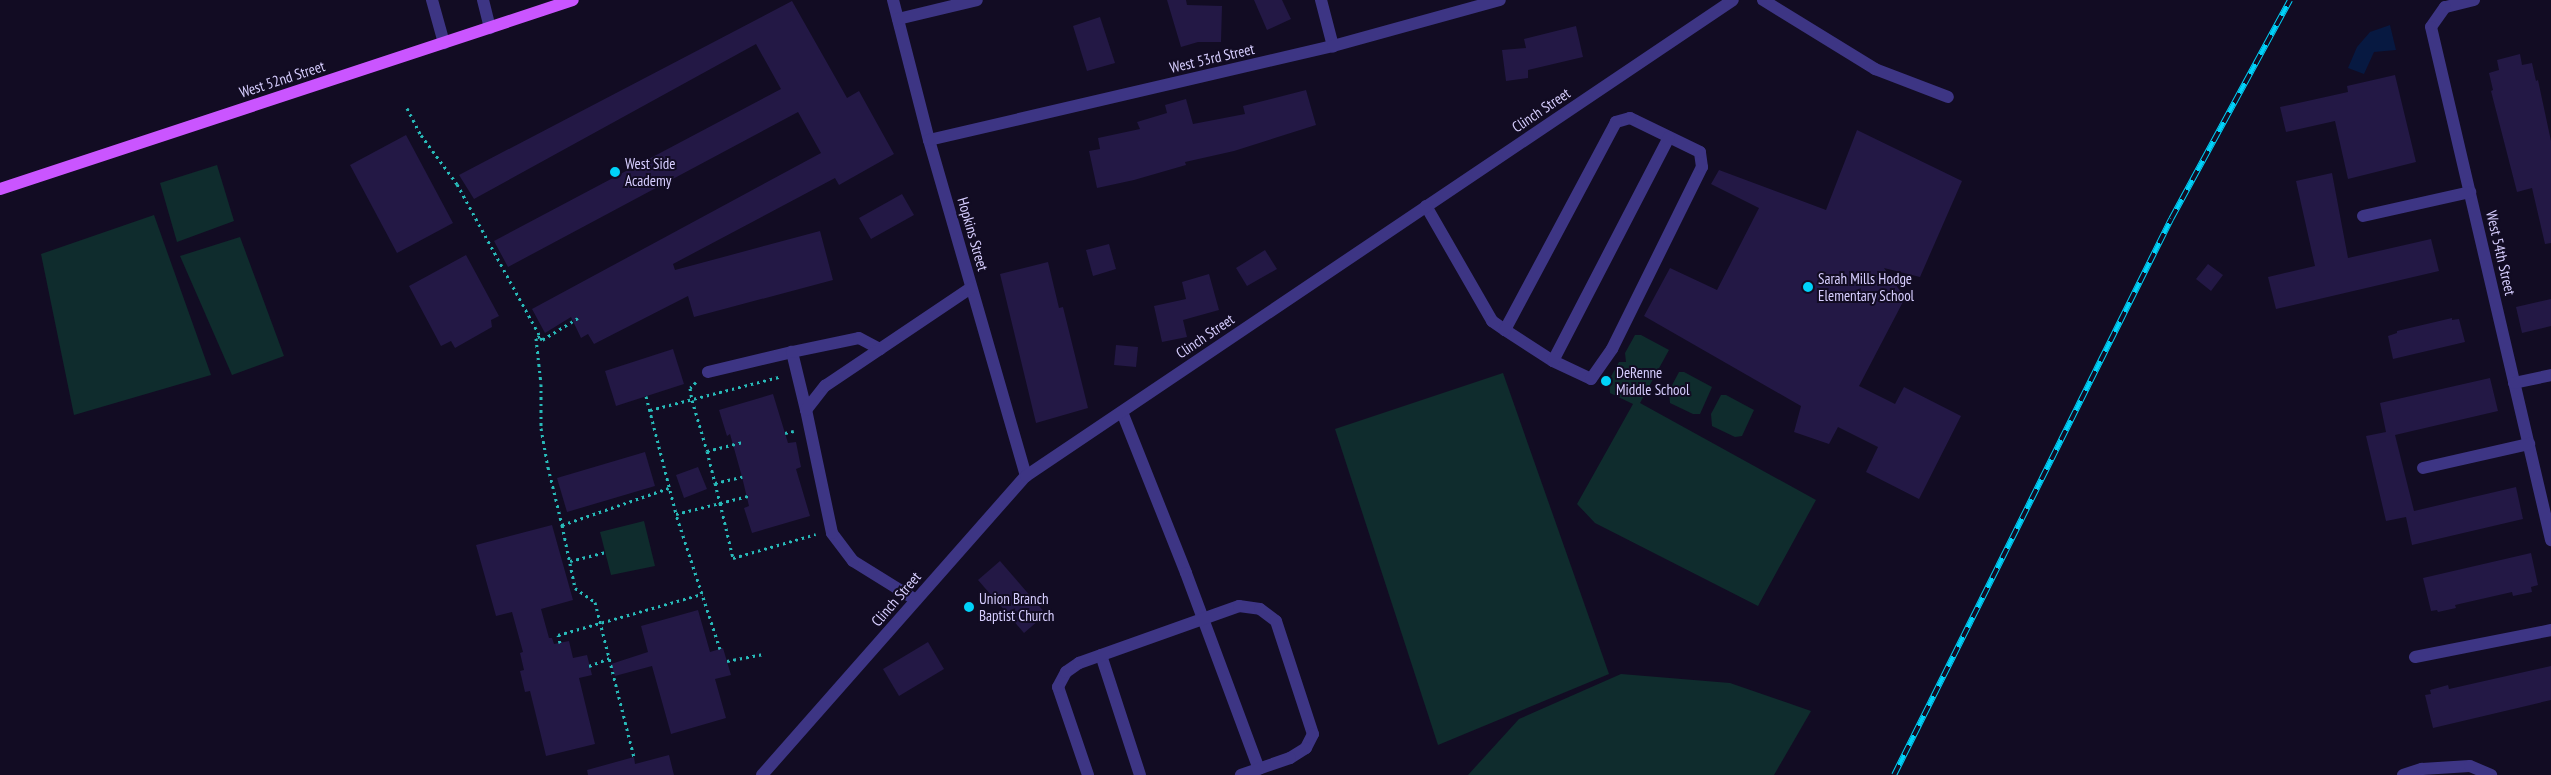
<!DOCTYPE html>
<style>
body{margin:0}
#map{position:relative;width:2551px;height:775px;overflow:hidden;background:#120c23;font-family:"PT Sans Narrow",sans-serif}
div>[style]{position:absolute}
.green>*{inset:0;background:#0f2c2d}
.water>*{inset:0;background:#071941}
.building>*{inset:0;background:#231845}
.path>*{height:3px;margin-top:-1.5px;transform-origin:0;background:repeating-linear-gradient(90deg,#28bab9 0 2.5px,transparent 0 6.5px)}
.minor>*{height:12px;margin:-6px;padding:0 6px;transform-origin:6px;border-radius:6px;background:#3d3584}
.major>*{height:12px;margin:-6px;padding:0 6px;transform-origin:6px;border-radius:6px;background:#ca55ff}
.rail>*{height:5.5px;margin-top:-2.75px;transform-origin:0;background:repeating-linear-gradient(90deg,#120c23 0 11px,#00d2f9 0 22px);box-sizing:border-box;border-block:1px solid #00d2f9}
.dots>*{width:14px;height:14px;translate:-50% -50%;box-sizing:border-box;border:2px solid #120c23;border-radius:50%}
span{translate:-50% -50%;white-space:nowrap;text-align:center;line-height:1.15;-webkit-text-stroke:4px #120c23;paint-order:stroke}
.street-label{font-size:15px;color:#d7ceff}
.poi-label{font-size:15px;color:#d7ceff}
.left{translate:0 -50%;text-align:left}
</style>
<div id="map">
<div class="green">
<i style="clip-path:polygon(217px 165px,234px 221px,177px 242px,160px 183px)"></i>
<i style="clip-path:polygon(154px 215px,211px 375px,74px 415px,41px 254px)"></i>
<i style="clip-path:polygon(240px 237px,284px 356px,232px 375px,180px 256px)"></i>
<i style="clip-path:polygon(1635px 335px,1641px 335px,1669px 350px,1640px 403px,1816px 500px,1758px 606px,1595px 523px,1577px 504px,1633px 404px,1610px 393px,1609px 380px,1619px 362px,1626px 362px,1625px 353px)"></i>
<i style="clip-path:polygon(1679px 372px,1684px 372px,1712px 387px,1700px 414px,1693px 414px,1670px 403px,1669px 391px)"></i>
<i style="clip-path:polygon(1503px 373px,1609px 674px,1438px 745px,1335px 429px)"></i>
<i style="clip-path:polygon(1721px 395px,1726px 395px,1754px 410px,1742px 436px,1735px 437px,1712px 426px,1711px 414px)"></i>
<i style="clip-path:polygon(644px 521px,655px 566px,611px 575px,600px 532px)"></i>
<i style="clip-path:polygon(1621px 674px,1730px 683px,1811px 711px,1774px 775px,1468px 775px,1519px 719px)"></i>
</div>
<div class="water">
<i style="clip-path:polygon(2390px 25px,2396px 50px,2374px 52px,2364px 74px,2348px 68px,2357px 47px,2370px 32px)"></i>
</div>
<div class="building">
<i style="clip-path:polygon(1167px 0,1186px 0,1187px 5px,1222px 6px,1221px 42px,1198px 42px,1181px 47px)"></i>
<i style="clip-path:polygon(1254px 0,1282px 0,1291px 19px,1267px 30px)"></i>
<i style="clip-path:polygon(792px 1px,847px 98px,859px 91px,894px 154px,839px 185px,835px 178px,673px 264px,675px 270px,820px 231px,833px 280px,694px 317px,688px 296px,594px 344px,588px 334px,581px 338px,571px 317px,545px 333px,532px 309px,821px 153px,798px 112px,508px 267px,494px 241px,781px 89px,756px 44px,474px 199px,459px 175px)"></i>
<i style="clip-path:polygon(1100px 17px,1115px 63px,1087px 71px,1073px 26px)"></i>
<i style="clip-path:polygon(1576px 26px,1583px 57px,1528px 70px,1528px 78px,1506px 81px,1502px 50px,1526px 48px,1524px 39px)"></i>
<i style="clip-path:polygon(2520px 54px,2522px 65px,2532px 63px,2536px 81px,2538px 80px,2551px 141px,2551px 243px,2545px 244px,2532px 188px,2517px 192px,2491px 91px,2493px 90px,2489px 73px,2499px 70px,2497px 60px)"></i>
<i style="clip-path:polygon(2395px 75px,2416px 162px,2348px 179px,2335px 121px,2286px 132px,2280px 107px,2348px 92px,2347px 86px)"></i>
<i style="clip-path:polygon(1306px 90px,1316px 125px,1234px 151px,1185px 162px,1186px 165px,1134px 180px,1097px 188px,1089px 151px,1100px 149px,1098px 138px,1140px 129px,1137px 122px,1167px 113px,1165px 105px,1186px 99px,1193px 124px,1245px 114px,1243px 106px)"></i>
<i style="clip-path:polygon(1857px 130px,1962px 181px,1920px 277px,1884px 268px,1905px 298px,1859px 386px,1895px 404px,1904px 387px,1961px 416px,1919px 499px,1866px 472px,1878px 447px,1838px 427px,1829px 444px,1794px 432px,1801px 406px,1644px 316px,1670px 268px,1717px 290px,1759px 208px,1711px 184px,1719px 170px,1826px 210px)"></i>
<i style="clip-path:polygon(406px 135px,453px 223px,397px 253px,350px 165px)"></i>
<i style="clip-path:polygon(2332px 173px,2348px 258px,2431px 239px,2439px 271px,2276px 309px,2268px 277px,2315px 266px,2296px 181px)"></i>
<i style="clip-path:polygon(902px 194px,914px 215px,871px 239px,859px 218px)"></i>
<i style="clip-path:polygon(1109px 244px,1116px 269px,1093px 276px,1086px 250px)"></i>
<i style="clip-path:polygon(1265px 250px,1277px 269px,1247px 286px,1236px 268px)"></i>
<i style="clip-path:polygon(466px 255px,499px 316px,491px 320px,492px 327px,455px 348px,451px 341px,441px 346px,409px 286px)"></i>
<i style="clip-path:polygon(1048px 262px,1059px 308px,1063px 307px,1088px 408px,1036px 423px,1000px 274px)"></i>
<i style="clip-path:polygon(2208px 264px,2223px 275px,2211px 291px,2196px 279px)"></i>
<i style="clip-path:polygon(1209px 274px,1219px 310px,1183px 320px,1187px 337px,1162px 342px,1154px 306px,1186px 299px,1182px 282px)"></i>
<i style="clip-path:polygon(2551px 299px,2551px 326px,2522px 333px,2516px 307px)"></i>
<i style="clip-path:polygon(2452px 318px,2452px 320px,2459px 319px,2465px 342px,2393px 359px,2388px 336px,2397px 333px,2397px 331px)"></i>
<i style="clip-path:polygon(1116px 345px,1138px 347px,1136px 367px,1114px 365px)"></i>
<i style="clip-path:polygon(673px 349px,684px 384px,616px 406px,605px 371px)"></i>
<i style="clip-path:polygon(2490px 378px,2498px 411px,2395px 435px,2414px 511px,2516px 487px,2523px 519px,2412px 545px,2406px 517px,2386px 521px,2366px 436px,2386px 432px,2380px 403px)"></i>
<i style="clip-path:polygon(773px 394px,788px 443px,796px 442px,801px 467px,796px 469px,810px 516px,752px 533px,744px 508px,749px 506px,742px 477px,730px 434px,727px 436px,719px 410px)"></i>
<i style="clip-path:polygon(645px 452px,655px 486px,567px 512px,557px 478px)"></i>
<i style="clip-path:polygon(698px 467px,707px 489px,684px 498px,676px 475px)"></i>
<i style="clip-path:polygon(552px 525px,573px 600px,541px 609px,549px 638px,552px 638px,554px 644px,569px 641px,573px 658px,587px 655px,592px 675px,579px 678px,595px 744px,546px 756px,530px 691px,525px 692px,520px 671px,524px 670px,520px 653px,523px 652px,512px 612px,496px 616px,476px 545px)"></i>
<i style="clip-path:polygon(2531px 553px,2538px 585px,2531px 587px,2532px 592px,2513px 596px,2512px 592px,2455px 605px,2456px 608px,2438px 612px,2437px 610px,2431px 611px,2423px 578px)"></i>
<i style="clip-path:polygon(1000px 561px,1046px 614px,1024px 633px,978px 580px)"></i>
<i style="clip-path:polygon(698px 610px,710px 652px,723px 648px,731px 675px,715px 679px,726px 718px,671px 734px,652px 666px,615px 676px,611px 664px,648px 652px,641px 626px)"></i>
<i style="clip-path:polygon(928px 642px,944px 669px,899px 696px,883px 669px)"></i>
<i style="clip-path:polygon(2551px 666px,2551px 700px,2433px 728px,2425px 695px,2431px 694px,2430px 690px,2448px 685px,2449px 689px)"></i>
<i style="clip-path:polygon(669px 755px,674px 775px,588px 775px,587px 770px,634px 757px,635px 764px)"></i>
</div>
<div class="path">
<i style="left:407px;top:108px;width:30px;rotate:63deg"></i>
<i style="left:421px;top:135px;width:61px;rotate:53.7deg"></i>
<i style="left:457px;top:184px;width:173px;rotate:61.4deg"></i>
<i style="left:578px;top:318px;width:42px;rotate:148.6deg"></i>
<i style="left:542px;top:340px;width:4px;rotate:-117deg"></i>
<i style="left:540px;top:336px;width:4px;rotate:153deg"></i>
<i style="left:536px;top:338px;width:46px;rotate:83.8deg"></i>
<i style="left:541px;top:384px;width:44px;rotate:90deg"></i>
<i style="left:541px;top:428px;width:40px;rotate:80deg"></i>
<i style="left:548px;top:467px;width:60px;rotate:76.4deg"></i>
<i style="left:562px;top:525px;width:113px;rotate:-19.1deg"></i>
<i style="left:696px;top:382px;width:8px;rotate:135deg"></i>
<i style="left:690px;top:388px;width:12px;rotate:81deg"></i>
<i style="left:692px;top:400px;width:53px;rotate:73.6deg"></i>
<i style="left:707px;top:451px;width:37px;rotate:-14deg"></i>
<i style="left:646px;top:396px;width:122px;rotate:75.7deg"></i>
<i style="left:650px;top:410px;width:136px;rotate:-14.4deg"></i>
<i style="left:785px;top:433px;width:9px;rotate:-13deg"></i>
<i style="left:707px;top:451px;width:33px;rotate:76deg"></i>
<i style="left:715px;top:483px;width:28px;rotate:-13deg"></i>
<i style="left:715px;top:483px;width:21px;rotate:76deg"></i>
<i style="left:720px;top:503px;width:32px;rotate:-14deg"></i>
<i style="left:562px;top:525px;width:64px;rotate:78.3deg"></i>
<i style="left:575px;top:588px;width:24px;rotate:35deg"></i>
<i style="left:595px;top:602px;width:160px;rotate:75.9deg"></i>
<i style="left:570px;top:561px;width:36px;rotate:-14deg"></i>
<i style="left:560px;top:643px;width:8px;rotate:-104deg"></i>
<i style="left:558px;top:635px;width:150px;rotate:-15.9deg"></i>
<i style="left:720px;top:649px;width:142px;rotate:-108.1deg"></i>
<i style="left:676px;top:514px;width:45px;rotate:-14deg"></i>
<i style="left:720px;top:503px;width:57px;rotate:76.7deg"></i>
<i style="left:733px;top:558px;width:86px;rotate:-16.1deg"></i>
<i style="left:727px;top:661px;width:37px;rotate:-11deg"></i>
<i style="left:589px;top:666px;width:22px;rotate:-21deg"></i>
</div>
<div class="minor">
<i style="left:432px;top:0;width:45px;rotate:74.4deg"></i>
<i style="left:483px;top:0;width:29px;rotate:76deg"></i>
<i style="left:893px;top:0;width:145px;rotate:75.6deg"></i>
<i style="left:929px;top:140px;width:350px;rotate:73.9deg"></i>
<i style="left:1321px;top:0;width:48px;rotate:75.4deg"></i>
<i style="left:1763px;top:0;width:132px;rotate:31.6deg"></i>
<i style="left:1875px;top:69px;width:78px;rotate:21deg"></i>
<i style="left:2474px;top:0;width:30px;rotate:166deg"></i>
<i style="left:2445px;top:7px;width:24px;rotate:125deg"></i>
<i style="left:2431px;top:27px;width:527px;rotate:76.83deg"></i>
<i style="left:898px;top:19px;width:81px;rotate:-13.5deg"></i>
<i style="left:929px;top:140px;width:415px;rotate:-13.1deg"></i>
<i style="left:1333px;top:46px;width:173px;rotate:-15.4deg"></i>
<i style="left:1426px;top:206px;width:133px;rotate:60.1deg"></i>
<i style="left:1492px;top:321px;width:16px;rotate:35deg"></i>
<i style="left:1505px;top:330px;width:57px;rotate:32.9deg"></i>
<i style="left:1553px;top:361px;width:42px;rotate:25.3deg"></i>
<i style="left:1591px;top:379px;width:37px;rotate:-55deg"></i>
<i style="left:1612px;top:349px;width:203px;rotate:-63.7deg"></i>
<i style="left:1702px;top:167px;width:15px;rotate:-98deg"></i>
<i style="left:1700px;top:152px;width:78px;rotate:-154.1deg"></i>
<i style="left:1630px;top:118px;width:15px;rotate:164deg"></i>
<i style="left:1616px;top:122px;width:236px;rotate:118.1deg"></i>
<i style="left:2363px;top:216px;width:110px;rotate:-12.6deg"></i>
<i style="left:1553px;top:361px;width:252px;rotate:-62.6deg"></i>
<i style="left:708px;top:372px;width:86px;rotate:-13.4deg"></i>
<i style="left:2514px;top:383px;width:38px;rotate:-12deg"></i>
<i style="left:806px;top:410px;width:60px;rotate:-103.6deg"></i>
<i style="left:792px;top:352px;width:68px;rotate:-11.8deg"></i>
<i style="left:859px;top:338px;width:24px;rotate:28deg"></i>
<i style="left:1122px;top:412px;width:173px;rotate:68.3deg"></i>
<i style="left:1186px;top:573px;width:209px;rotate:69.6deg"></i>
<i style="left:2423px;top:468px;width:109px;rotate:-12.8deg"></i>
<i style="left:916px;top:600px;width:74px;rotate:-148.2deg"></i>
<i style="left:853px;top:561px;width:35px;rotate:-127deg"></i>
<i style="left:832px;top:533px;width:126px;rotate:-101.9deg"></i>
<i style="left:806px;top:410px;width:31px;rotate:-52deg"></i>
<i style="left:825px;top:386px;width:176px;rotate:-33.9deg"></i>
<i style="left:1101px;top:655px;width:126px;rotate:72deg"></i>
<i style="left:2415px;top:657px;width:139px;rotate:-11.2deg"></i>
<i style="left:762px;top:775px;width:399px;rotate:-48.6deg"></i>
<i style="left:1026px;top:476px;width:852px;rotate:-33.95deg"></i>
<i style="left:1088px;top:775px;width:93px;rotate:-108.8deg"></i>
<i style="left:1058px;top:687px;width:17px;rotate:-62deg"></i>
<i style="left:1066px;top:672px;width:16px;rotate:-35deg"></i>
<i style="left:1079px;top:663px;width:170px;rotate:-19.6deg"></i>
<i style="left:1239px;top:606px;width:21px;rotate:8deg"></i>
<i style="left:1260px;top:609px;width:20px;rotate:37deg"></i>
<i style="left:1276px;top:621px;width:119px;rotate:71.9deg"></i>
<i style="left:1313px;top:734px;width:16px;rotate:117deg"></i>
<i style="left:1306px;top:748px;width:19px;rotate:148deg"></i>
<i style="left:1290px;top:758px;width:52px;rotate:160.9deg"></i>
<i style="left:2403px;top:775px;width:20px;rotate:-18deg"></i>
<i style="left:2422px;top:769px;width:48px;rotate:-3.6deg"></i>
<i style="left:2470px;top:766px;width:23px;rotate:23deg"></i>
</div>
<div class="major">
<i style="left:0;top:189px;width:603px;rotate:-18.25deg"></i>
</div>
<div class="rail">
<i style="left:1894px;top:775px;width:621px;rotate:-63.52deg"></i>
<i style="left:2171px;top:219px;width:249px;rotate:-61.5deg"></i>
</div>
<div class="dots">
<i style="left:615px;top:172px;background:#00d2f9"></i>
<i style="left:1808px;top:287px;background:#00d2f9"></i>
<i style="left:1606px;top:381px;background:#00d2f9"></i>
<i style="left:969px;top:607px;background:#00d2f9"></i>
</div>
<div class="street-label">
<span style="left:1212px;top:58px;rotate:-13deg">West 53rd Street</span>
<span style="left:282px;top:79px;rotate:-18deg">West 52nd Street</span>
<span style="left:1541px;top:110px;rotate:-34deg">Clinch Street</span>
<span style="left:973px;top:234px;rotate:74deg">Hopkins Street</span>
<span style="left:2501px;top:253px;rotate:77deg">West 54th Street</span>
<span style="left:1205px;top:336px;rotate:-34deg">Clinch Street</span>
<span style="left:896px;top:599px;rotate:-49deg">Clinch Street</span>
</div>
<div class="poi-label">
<span class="left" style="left:625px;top:172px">West Side<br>Academy</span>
<span class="left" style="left:1818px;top:287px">Sarah Mills Hodge<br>Elementary School</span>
<span class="left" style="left:1616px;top:381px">DeRenne<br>Middle School</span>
<span class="left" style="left:979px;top:607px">Union Branch<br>Baptist Church</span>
</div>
</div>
